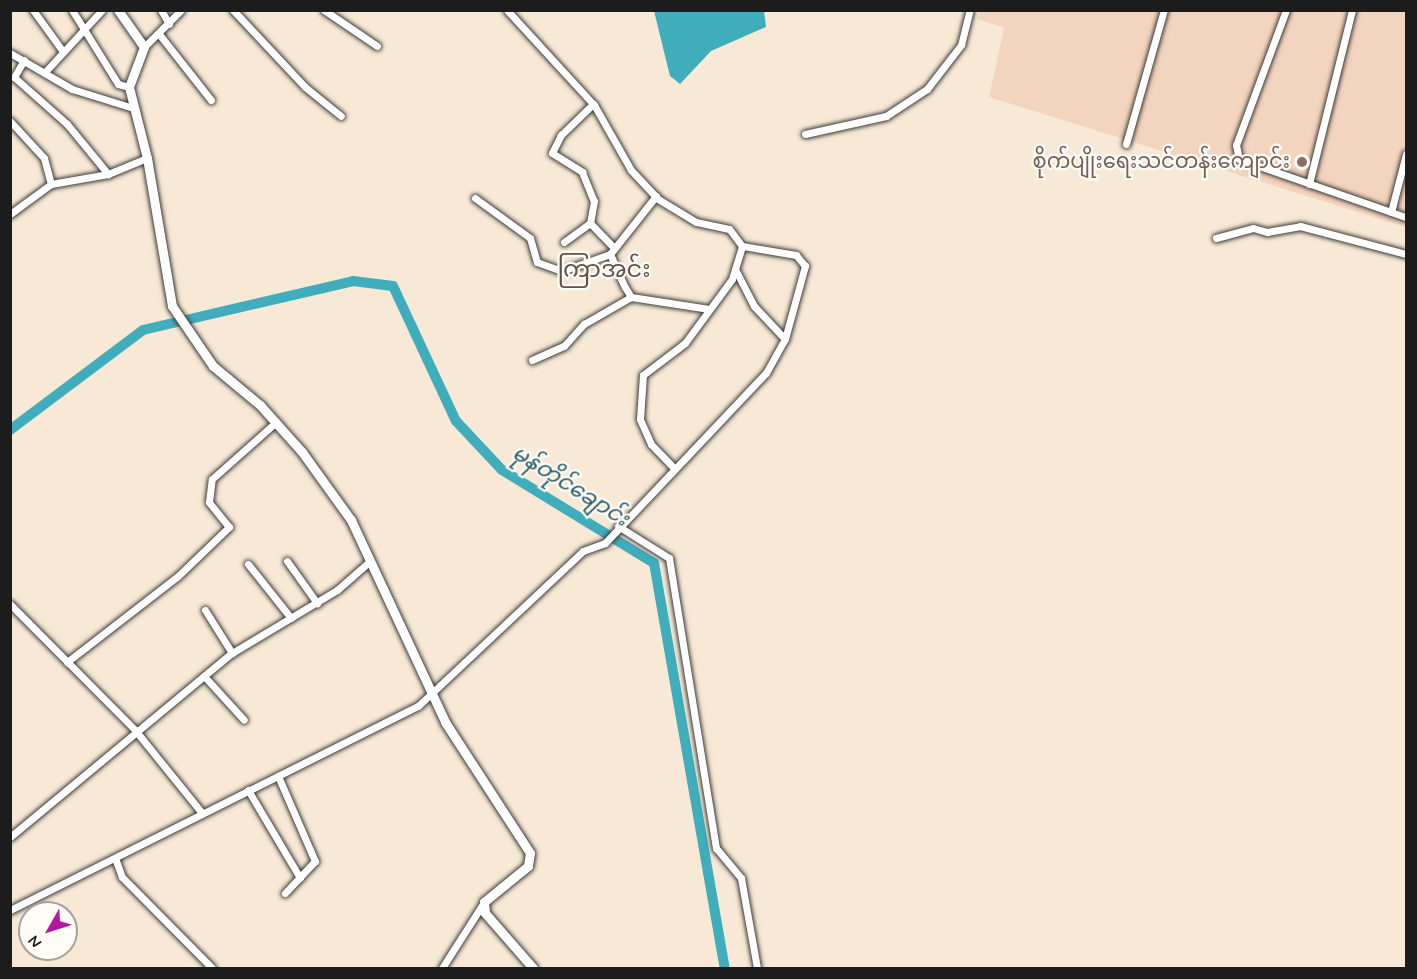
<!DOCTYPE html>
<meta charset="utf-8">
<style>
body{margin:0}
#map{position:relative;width:1417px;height:979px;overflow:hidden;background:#f7e9d5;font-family:Mynerve,"Noto Sans Myanmar",sans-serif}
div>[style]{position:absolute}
.built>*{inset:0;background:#f3d4be}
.water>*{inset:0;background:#40adbd}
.river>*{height:10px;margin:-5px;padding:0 5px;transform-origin:5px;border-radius:5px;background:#40adbd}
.roads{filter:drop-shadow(0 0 2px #3d3b38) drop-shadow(0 0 2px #3d3b38)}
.minor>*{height:7px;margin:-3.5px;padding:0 3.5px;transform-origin:3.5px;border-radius:3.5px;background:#fff}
.tertiary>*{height:9px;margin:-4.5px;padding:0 4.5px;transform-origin:4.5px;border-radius:4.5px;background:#fff}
.dots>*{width:16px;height:16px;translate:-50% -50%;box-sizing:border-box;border:3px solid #fdfcf7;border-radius:50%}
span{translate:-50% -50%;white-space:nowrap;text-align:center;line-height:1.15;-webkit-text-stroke:4.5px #fdfcf7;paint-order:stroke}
.education-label{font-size:21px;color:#785e54}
.right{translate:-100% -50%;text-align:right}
.water-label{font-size:22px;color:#2c5d64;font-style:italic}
.quarter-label{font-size:24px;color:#63514a}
.frame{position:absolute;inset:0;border:12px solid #1c1c1c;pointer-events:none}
.north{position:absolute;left:18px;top:901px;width:60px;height:60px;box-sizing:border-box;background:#fdfcf7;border:2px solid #a3a29f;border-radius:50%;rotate:231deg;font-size:16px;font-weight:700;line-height:24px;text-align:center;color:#1c1c1c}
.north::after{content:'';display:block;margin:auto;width:21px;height:27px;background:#b5179e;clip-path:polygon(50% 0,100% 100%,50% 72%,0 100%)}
</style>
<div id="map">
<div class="built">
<i style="clip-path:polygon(980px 10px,1406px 11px,1406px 227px,989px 97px,1004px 28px,978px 19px)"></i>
</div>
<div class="water">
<i style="clip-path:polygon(654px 11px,764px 11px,766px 27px,711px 51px,680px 84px,670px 76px)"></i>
</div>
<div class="river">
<i style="left:10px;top:430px;width:166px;rotate:-36.9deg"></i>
<i style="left:143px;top:330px;width:216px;rotate:-13.1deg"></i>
<i style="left:353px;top:281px;width:40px;rotate:7.1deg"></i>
<i style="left:393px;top:286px;width:149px;rotate:65deg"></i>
<i style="left:456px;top:421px;width:67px;rotate:46.8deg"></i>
<i style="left:502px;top:470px;width:178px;rotate:31.5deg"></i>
<i style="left:654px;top:563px;width:411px;rotate:80.1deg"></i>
</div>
<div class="roads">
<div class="minor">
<i style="left:33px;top:10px;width:49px;rotate:54.1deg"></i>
<i style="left:72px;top:10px;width:87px;rotate:58.1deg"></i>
<i style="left:118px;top:84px;width:11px;rotate:15deg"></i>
<i style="left:161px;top:10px;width:16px;rotate:60deg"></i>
<i style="left:233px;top:10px;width:105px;rotate:46.9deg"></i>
<i style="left:305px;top:87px;width:46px;rotate:38.9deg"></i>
<i style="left:324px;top:10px;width:64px;rotate:34.2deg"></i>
<i style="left:1286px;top:10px;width:144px;rotate:110.3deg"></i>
<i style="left:1236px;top:145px;width:14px;rotate:78deg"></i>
<i style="left:1239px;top:159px;width:177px;rotate:19.2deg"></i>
<i style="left:159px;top:34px;width:84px;rotate:51.8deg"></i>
<i style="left:144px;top:47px;width:52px;rotate:-45deg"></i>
<i style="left:10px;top:53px;width:72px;rotate:30.1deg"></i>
<i style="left:72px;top:89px;width:64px;rotate:17.3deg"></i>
<i style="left:24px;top:60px;width:20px;rotate:120deg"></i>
<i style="left:14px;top:77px;width:71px;rotate:41.6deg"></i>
<i style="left:67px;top:124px;width:65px;rotate:50.6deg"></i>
<i style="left:45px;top:72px;width:84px;rotate:-47.4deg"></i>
<i style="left:593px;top:104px;width:45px;rotate:135.9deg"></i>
<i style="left:561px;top:135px;width:20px;rotate:117deg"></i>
<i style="left:552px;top:153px;width:36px;rotate:32deg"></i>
<i style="left:582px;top:172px;width:31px;rotate:68deg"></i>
<i style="left:594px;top:201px;width:22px;rotate:100deg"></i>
<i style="left:590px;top:223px;width:35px;rotate:46deg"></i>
<i style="left:10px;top:121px;width:50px;rotate:47.4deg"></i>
<i style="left:44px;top:158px;width:27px;rotate:75deg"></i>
<i style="left:51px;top:184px;width:51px;rotate:143.8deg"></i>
<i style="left:805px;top:134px;width:83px;rotate:-12.5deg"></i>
<i style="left:886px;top:116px;width:49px;rotate:-33.4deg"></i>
<i style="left:927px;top:89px;width:56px;rotate:-52.3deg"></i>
<i style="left:961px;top:45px;width:36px;rotate:-76deg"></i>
<i style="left:1126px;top:144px;width:139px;rotate:-74.2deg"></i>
<i style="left:51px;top:184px;width:58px;rotate:-10deg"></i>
<i style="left:108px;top:174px;width:42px;rotate:-22.3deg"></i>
<i style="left:1309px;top:184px;width:179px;rotate:-76.1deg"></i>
<i style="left:656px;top:196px;width:74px;rotate:128.4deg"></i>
<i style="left:610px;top:254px;width:36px;rotate:66deg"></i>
<i style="left:625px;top:287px;width:12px;rotate:59deg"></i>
<i style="left:631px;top:297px;width:79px;rotate:8.7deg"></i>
<i style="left:475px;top:198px;width:68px;rotate:36deg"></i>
<i style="left:530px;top:238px;width:25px;rotate:74deg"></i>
<i style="left:537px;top:262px;width:27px;rotate:20deg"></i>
<i style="left:562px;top:271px;width:51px;rotate:-19.5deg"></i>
<i style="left:1391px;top:212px;width:60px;rotate:-75.5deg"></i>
<i style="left:1216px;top:238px;width:38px;rotate:-15deg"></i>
<i style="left:1253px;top:228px;width:15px;rotate:16deg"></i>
<i style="left:1267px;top:232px;width:34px;rotate:-10deg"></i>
<i style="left:1300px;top:226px;width:110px;rotate:14.8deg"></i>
<i style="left:564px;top:242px;width:32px;rotate:-36deg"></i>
<i style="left:735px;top:269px;width:42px;rotate:62.8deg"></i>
<i style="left:754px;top:306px;width:45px;rotate:46.8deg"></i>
<i style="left:532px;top:360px;width:35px;rotate:-24deg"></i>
<i style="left:564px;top:346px;width:30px;rotate:-48deg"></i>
<i style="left:584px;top:324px;width:54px;rotate:-29.9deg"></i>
<i style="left:672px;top:466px;width:30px;rotate:-134deg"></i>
<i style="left:651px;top:444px;width:27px;rotate:-114deg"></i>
<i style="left:640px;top:419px;width:44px;rotate:-86.1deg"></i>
<i style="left:643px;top:375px;width:53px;rotate:-37.3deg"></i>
<i style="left:685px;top:343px;width:79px;rotate:-53.7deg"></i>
<i style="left:732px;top:279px;width:34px;rotate:-73deg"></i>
<i style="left:618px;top:526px;width:60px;rotate:32.1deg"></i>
<i style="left:669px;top:558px;width:294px;rotate:80.8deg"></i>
<i style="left:716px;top:848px;width:39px;rotate:50deg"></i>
<i style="left:741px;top:878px;width:91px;rotate:79.9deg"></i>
<i style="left:287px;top:561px;width:52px;rotate:54.5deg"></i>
<i style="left:248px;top:564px;width:69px;rotate:51.5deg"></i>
<i style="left:10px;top:604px;width:177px;rotate:45.2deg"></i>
<i style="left:135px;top:730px;width:107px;rotate:51.1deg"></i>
<i style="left:205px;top:610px;width:51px;rotate:57.9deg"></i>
<i style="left:67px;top:662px;width:140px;rotate:-37.8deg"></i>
<i style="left:178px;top:576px;width:71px;rotate:-43.9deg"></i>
<i style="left:229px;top:527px;width:32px;rotate:-129deg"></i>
<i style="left:209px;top:502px;width:23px;rotate:-83deg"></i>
<i style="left:212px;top:479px;width:86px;rotate:-41.7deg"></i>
<i style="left:204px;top:676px;width:59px;rotate:47.7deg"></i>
<i style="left:278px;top:776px;width:93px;rotate:66.5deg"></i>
<i style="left:315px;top:861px;width:44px;rotate:133.2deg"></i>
<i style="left:248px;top:790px;width:102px;rotate:59.4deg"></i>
<i style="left:10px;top:837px;width:288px;rotate:-39.7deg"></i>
<i style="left:232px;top:653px;width:122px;rotate:-31deg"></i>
<i style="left:337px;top:590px;width:43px;rotate:-41.2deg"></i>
<i style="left:115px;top:858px;width:20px;rotate:70deg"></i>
<i style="left:122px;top:877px;width:128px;rotate:45.3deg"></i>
<i style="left:10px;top:910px;width:456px;rotate:-26.6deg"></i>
<i style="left:418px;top:706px;width:226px;rotate:-43.2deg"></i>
<i style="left:583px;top:551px;width:23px;rotate:-20deg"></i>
<i style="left:605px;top:543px;width:234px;rotate:-46.6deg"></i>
<i style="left:766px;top:373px;width:39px;rotate:-61deg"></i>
<i style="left:785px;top:339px;width:76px;rotate:-74.7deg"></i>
<i style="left:805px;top:266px;width:14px;rotate:-129deg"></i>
<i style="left:796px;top:255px;width:55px;rotate:-170.5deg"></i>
<i style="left:742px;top:246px;width:21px;rotate:-127deg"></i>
<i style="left:729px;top:229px;width:34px;rotate:-168deg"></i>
<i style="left:696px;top:222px;width:44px;rotate:-148.8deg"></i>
<i style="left:658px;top:199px;width:40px;rotate:-133deg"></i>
<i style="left:631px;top:170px;width:75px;rotate:-119.6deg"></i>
<i style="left:594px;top:105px;width:129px;rotate:-132.5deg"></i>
<i style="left:442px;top:968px;width:78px;rotate:-57.5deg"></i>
</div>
<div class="tertiary">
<i style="left:118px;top:10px;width:45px;rotate:54.9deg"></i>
<i style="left:144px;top:47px;width:43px;rotate:110.6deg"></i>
<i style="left:129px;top:87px;width:73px;rotate:75.8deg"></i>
<i style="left:147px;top:158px;width:150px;rotate:80.4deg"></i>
<i style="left:172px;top:306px;width:73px;rotate:55.7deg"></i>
<i style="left:213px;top:366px;width:61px;rotate:39.7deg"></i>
<i style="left:260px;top:405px;width:63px;rotate:48.2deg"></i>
<i style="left:302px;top:452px;width:84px;rotate:54.2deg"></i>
<i style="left:351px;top:520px;width:223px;rotate:65deg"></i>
<i style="left:445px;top:722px;width:156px;rotate:57deg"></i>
<i style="left:530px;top:853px;width:13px;rotate:99deg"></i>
<i style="left:528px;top:866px;width:57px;rotate:140.7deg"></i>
<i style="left:484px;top:902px;width:11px;rotate:85deg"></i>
<i style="left:485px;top:913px;width:73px;rotate:48.9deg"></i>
</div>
</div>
<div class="dots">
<i style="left:1302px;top:162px;background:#8d6e63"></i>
</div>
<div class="education-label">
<span class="right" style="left:1290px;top:162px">စိုက်ပျိုးရေးသင်တန်းကျောင်း</span>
</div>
<div class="water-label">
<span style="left:570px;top:487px;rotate:32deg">မုန်တိုင်ချောင်း</span>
</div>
<div class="quarter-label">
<span style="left:604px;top:271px">ကြာအင်း</span>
</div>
<div class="frame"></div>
<div class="north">N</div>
</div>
